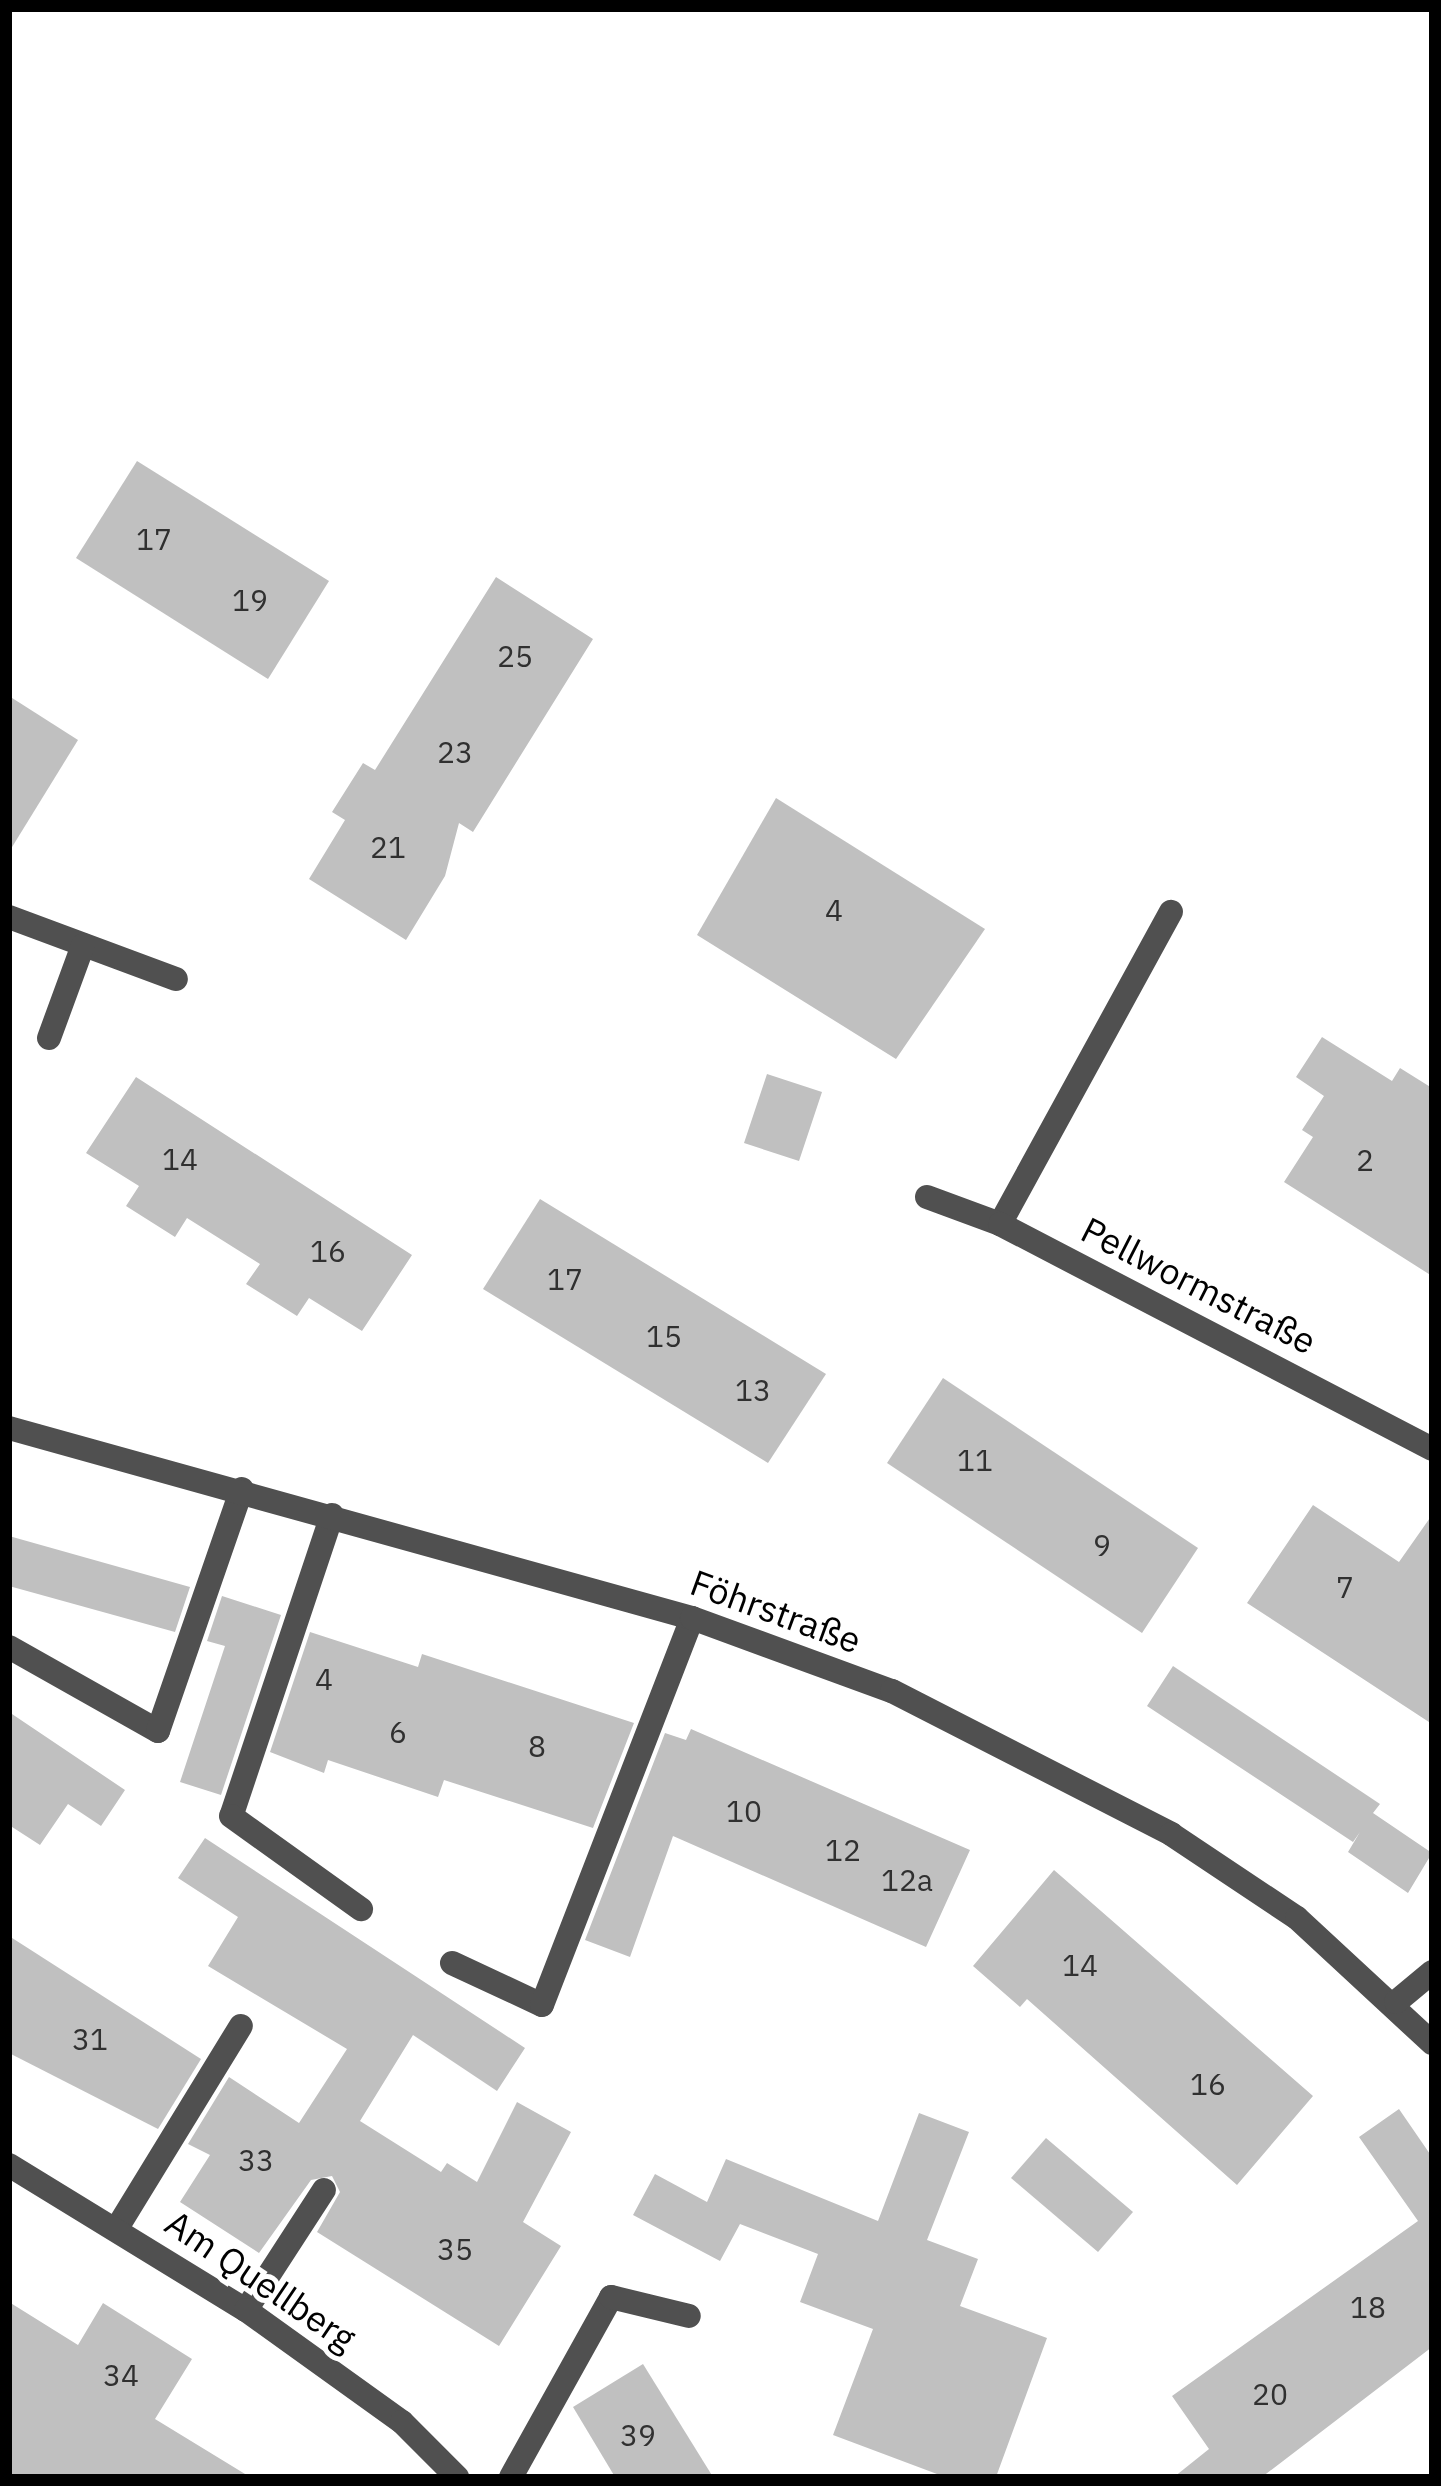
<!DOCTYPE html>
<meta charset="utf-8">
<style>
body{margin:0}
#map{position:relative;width:1441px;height:2486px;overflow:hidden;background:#fff;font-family:"IBM Plex Sans",sans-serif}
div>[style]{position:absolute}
.building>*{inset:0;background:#c0c0c0}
.service>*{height:24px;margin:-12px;padding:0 12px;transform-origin:12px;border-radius:12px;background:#505050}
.minor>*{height:24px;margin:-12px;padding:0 12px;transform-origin:12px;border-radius:12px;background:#505050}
span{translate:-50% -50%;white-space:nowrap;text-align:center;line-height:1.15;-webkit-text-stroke:10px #fff;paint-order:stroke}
.number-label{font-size:30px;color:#303030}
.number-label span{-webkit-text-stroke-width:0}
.street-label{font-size:36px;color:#000}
.frame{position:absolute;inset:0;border:12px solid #000;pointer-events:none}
</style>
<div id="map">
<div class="building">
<i style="clip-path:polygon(137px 461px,329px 581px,268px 679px,76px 558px)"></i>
<i style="clip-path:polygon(496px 577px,593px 639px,473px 832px,459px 823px,445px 876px,406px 940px,309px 879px,345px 820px,332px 812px,363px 763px,375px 770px)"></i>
<i style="clip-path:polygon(9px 696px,78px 740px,9px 852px)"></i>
<i style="clip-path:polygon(776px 798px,985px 929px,896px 1059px,697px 935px)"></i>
<i style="clip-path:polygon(1322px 1037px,1392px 1081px,1400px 1068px,1432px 1088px,1432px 1276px,1284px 1182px,1313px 1137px,1302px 1130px,1324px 1096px,1296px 1077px)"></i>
<i style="clip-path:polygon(767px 1074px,822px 1092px,799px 1161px,744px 1143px)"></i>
<i style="clip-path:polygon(136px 1077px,412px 1255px,362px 1331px,309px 1298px,297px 1316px,246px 1284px,260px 1264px,187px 1218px,175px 1237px,126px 1206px,139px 1186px,86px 1153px)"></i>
<i style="clip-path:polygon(540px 1199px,826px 1374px,768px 1463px,483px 1289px)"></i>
<i style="clip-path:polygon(943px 1378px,1198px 1548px,1142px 1633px,887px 1463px)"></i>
<i style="clip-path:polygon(1313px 1505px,1399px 1562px,1432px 1515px,1432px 1724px,1247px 1603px)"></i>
<i style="clip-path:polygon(9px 1536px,190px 1587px,175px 1632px,9px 1586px)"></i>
<i style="clip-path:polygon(222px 1596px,281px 1615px,221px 1795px,180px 1782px,225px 1646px,207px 1641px)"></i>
<i style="clip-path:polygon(310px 1632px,418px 1667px,422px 1654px,634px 1723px,593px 1828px,444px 1780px,438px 1797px,328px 1760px,324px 1773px,270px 1752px)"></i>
<i style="clip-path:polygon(1173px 1666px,1380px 1804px,1373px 1813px,1432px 1853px,1408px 1893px,1348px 1852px,1360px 1832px,1353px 1842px,1147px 1706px)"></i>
<i style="clip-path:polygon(9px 1712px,125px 1790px,101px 1826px,68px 1804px,40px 1845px,9px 1825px)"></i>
<i style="clip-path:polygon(691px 1729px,970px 1850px,926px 1947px,673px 1836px,630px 1957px,585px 1940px,665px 1733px,686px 1740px)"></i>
<i style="clip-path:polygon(205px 1838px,525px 2048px,497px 2091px,413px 2035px,360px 2121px,441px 2172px,447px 2163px,477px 2182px,517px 2102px,571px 2132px,523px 2222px,561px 2246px,499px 2346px,317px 2232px,340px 2192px,332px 2176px,311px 2180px,259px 2253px,180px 2202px,210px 2155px,188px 2144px,229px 2077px,299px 2123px,347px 2049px,208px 1966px,238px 1917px,178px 1878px)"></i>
<i style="clip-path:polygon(1054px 1870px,1313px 2096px,1237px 2185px,1027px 1999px,1020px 2007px,973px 1966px)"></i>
<i style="clip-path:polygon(9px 1936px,201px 2059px,158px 2129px,9px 2053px)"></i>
<i style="clip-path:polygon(1399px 2109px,1432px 2157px,1432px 2347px,1262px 2477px,1174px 2477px,1209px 2449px,1172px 2396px,1418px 2221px,1359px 2137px)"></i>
<i style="clip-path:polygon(919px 2113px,969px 2132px,927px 2240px,978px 2259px,960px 2306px,1047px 2338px,996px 2477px,945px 2477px,833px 2435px,873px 2329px,800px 2302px,818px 2254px,740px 2224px,720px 2261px,633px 2215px,655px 2174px,707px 2202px,726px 2159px,878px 2221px)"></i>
<i style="clip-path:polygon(1046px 2138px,1133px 2212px,1098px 2252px,1011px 2178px)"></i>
<i style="clip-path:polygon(9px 2302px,78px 2345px,103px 2303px,192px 2359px,155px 2419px,250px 2477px,9px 2477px)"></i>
<i style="clip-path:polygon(643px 2364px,713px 2477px,615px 2477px,573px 2407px)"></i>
</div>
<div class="service">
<i style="left:1000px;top:1224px;width:356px;rotate:-61.3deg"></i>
<i style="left:332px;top:1515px;width:317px;rotate:108.5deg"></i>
<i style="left:231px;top:1816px;width:160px;rotate:35.6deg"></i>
<i style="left:9px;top:1647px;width:171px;rotate:29.4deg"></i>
<i style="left:158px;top:1731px;width:256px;rotate:-70.9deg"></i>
<i style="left:452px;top:1963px;width:99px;rotate:25deg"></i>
<i style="left:542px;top:2005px;width:415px;rotate:-68.8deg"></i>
<i style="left:117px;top:2228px;width:237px;rotate:-58.5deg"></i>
<i style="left:246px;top:2310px;width:143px;rotate:-57deg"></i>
<i style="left:511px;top:2477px;width:206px;rotate:-60.9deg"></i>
<i style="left:611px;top:2297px;width:80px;rotate:13.7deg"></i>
</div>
<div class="minor">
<i style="left:9px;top:917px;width:178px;rotate:20.4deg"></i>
<i style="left:49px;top:1038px;width:99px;rotate:-69.9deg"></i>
<i style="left:927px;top:1197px;width:78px;rotate:20.3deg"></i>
<i style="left:1000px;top:1224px;width:487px;rotate:27.5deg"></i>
<i style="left:9px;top:1428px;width:709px;rotate:15.55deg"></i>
<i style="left:692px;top:1618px;width:213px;rotate:20.1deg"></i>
<i style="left:892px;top:1691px;width:314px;rotate:27.1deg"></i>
<i style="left:1171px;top:1834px;width:151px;rotate:33.7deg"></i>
<i style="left:1297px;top:1918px;width:184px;rotate:42.8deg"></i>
<i style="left:1396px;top:2002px;width:47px;rotate:-39.8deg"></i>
<i style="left:9px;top:2165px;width:278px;rotate:31.5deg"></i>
<i style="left:246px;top:2310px;width:192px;rotate:35.7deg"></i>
<i style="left:402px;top:2422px;width:78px;rotate:45deg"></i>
</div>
<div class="number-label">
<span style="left:154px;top:539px">17</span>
<span style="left:250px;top:600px">19</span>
<span style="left:515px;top:656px">25</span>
<span style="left:455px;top:752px">23</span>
<span style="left:388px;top:847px">21</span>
<span style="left:834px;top:910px">4</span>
<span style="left:180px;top:1159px">14</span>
<span style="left:1365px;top:1160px">2</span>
<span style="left:328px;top:1251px">16</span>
<span style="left:565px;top:1279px">17</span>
<span style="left:664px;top:1336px">15</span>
<span style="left:753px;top:1390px">13</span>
<span style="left:975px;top:1460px">11</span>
<span style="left:1102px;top:1545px">9</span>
<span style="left:1345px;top:1587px">7</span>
<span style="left:324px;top:1679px">4</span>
<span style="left:398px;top:1732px">6</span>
<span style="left:537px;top:1746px">8</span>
<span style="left:744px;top:1811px">10</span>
<span style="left:843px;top:1850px">12</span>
<span style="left:907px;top:1880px">12a</span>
<span style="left:1080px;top:1965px">14</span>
<span style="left:90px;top:2039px">31</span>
<span style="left:1208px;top:2084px">16</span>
<span style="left:256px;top:2160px">33</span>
<span style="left:455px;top:2249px">35</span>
<span style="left:1368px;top:2307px">18</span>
<span style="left:121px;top:2375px">34</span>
<span style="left:1270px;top:2394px">20</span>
<span style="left:638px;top:2435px">39</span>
</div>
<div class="street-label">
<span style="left:1199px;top:1285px;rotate:27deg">Pellwormstraße</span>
<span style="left:776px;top:1611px;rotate:20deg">Föhrstraße</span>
<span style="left:261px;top:2280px;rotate:34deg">Am Quellberg</span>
</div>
<div class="frame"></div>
</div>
